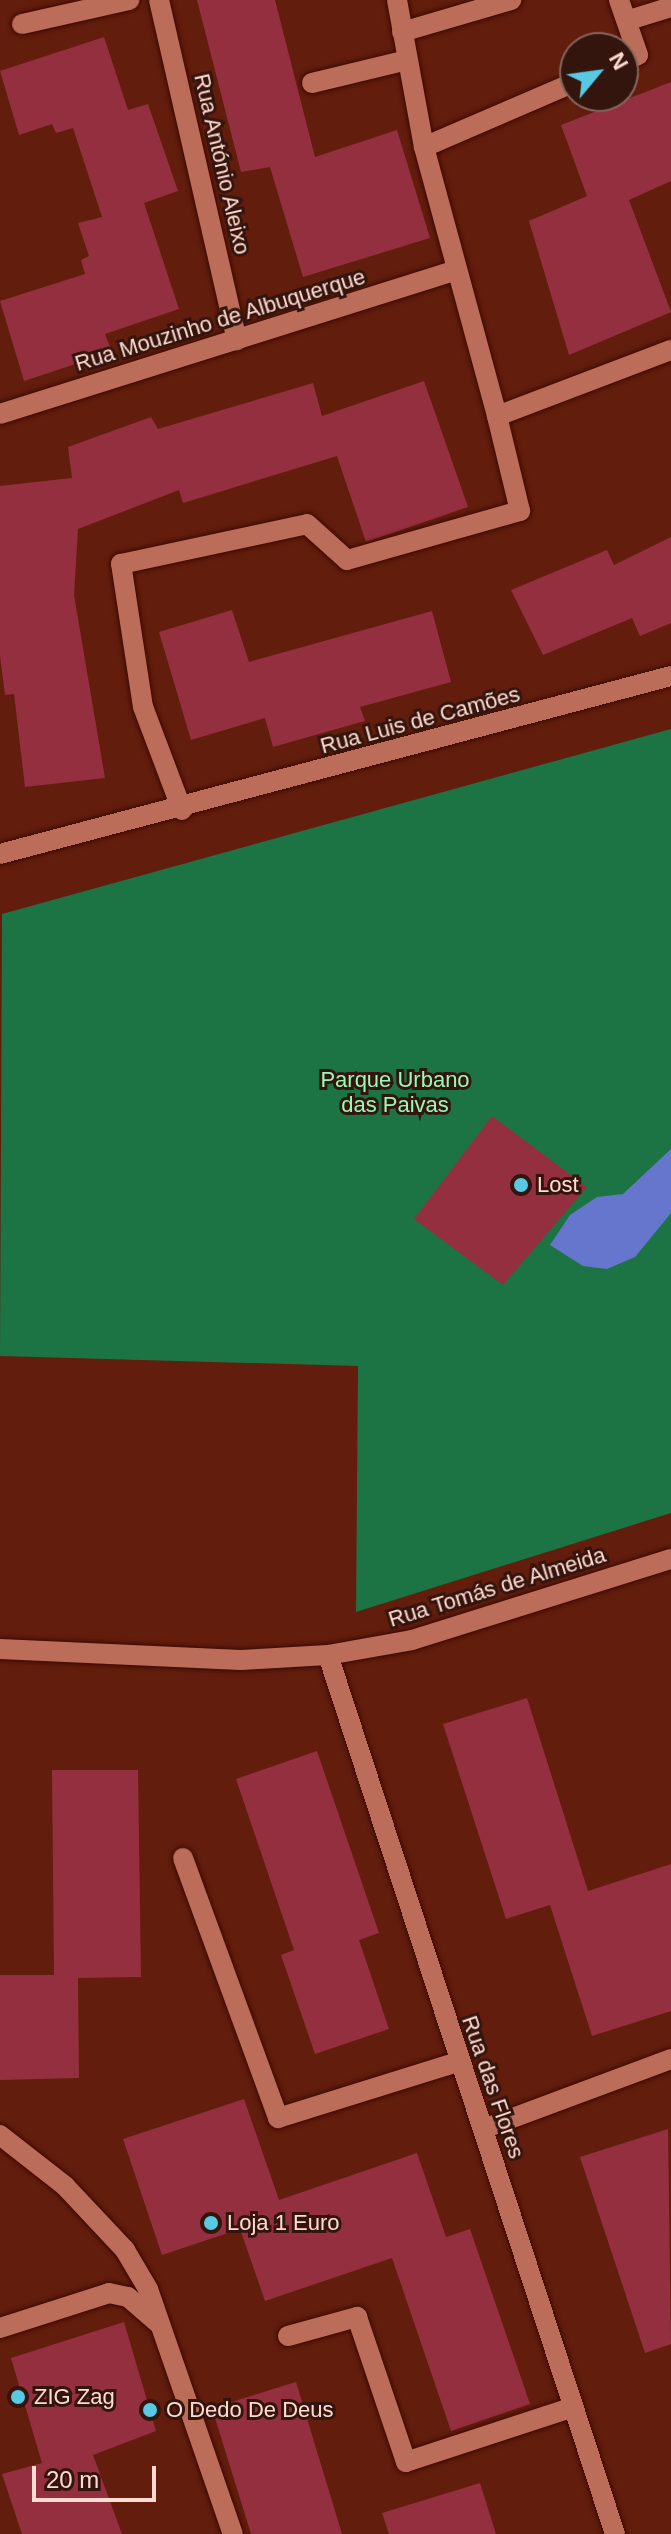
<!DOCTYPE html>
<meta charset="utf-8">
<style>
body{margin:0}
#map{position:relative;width:671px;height:2534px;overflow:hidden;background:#621d0c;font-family:Helvetica,sans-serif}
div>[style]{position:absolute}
.green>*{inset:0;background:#1c7444}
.water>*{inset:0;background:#6776cd}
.building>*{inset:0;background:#942f40}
.roads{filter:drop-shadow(0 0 2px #3e0901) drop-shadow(0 0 2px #3e0901)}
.service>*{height:20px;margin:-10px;padding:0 10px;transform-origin:10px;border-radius:10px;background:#bb6d5a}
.minor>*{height:20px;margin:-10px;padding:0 10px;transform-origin:10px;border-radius:10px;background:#bb6d5a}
.dots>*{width:22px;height:22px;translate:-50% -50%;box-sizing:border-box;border:4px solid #34150d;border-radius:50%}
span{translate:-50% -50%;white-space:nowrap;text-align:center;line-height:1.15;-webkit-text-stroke:6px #34150d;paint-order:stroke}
.street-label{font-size:22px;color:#fedbd2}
.park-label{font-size:22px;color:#95fab8}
.poi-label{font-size:22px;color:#fedbd2}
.left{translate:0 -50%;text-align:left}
.north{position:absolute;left:559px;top:32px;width:80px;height:80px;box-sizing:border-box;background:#34150d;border:2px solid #85645c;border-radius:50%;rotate:61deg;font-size:22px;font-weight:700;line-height:32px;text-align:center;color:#fedbd2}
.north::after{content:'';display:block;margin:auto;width:28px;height:36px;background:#57c9e2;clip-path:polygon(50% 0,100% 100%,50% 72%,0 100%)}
.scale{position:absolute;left:32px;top:2466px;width:124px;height:36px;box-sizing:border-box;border:4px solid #fedbd2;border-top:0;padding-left:10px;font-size:24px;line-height:28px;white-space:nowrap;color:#fedbd2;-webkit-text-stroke:6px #34150d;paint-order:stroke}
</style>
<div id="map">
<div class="green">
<i style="clip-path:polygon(671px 729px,671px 1513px,356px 1612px,358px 1366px,0 1356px,2px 914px)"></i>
</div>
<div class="water">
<i style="clip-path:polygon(671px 1149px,671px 1213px,635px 1257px,607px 1269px,583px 1266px,550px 1245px,570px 1215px,597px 1197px,623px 1194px)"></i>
</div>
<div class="building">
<i style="clip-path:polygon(197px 0,275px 0,315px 157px,397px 130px,430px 238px,303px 277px,270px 167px,241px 172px)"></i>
<i style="clip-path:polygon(104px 37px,128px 110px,148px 104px,178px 191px,144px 203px,179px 309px,105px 334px,112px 352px,24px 381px,0 301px,85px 274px,81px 260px,89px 256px,78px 223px,102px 217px,73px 128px,56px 133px,52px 124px,19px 135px,0 71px)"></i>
<i style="clip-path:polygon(671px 82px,671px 181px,629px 200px,671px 312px,569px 355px,529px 221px,587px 196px,561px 125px)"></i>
<i style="clip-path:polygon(424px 381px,468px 507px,366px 542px,337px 456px,183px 503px,179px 490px,78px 529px,74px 595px,105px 778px,25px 787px,14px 694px,5px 695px,0 656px,0 486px,72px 478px,68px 447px,151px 417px,158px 429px,313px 383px,322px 416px)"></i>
<i style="clip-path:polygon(671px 537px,671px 623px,640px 636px,632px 618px,543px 655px,511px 590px,607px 550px,614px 565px)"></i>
<i style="clip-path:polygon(232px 610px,249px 662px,432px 611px,451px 682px,360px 707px,365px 721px,273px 747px,265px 718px,191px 740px,159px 632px)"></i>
<i style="clip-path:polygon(492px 1116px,587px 1187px,503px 1285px,414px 1219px)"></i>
<i style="clip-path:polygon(527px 1698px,588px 1891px,671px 1864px,671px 2011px,592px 2036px,550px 1905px,506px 1919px,443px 1724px)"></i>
<i style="clip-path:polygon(317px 1751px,379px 1933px,359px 1940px,389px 2029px,315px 2054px,281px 1955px,294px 1950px,236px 1779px)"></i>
<i style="clip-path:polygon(52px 1770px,138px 1770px,141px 1977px,78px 1978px,79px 2078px,0 2080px,0 1975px,54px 1975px)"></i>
<i style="clip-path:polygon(244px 2099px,279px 2200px,417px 2153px,446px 2237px,470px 2229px,530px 2404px,451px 2431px,392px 2258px,265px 2301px,240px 2229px,162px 2255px,123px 2139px)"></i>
<i style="clip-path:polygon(668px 2129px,671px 2344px,645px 2353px,580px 2157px)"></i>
<i style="clip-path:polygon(124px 2322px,156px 2431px,93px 2455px,122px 2534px,22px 2534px,2px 2474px,42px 2463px,11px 2358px)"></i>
<i style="clip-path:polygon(296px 2382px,342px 2534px,251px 2534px,212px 2408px)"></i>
<i style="clip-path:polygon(480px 2483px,496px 2534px,389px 2534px,382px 2513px)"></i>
</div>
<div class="roads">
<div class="service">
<i style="left:312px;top:83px;width:98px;rotate:-13.6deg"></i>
</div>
<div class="minor">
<i style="left:159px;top:0;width:349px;rotate:77.1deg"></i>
<i style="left:397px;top:0;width:149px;rotate:79.6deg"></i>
<i style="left:424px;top:147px;width:279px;rotate:74.8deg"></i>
<i style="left:497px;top:416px;width:186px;rotate:-20.8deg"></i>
<i style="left:619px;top:0;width:58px;rotate:70.9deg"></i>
<i style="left:638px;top:55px;width:17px;rotate:155deg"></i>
<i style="left:629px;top:20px;width:44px;rotate:-17.2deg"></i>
<i style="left:22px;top:24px;width:110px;rotate:-12.6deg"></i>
<i style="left:402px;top:32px;width:114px;rotate:-16.4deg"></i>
<i style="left:424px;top:147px;width:164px;rotate:-23.3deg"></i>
<i style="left:0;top:414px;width:476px;rotate:-17.5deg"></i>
<i style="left:182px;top:810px;width:110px;rotate:-110.7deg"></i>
<i style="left:143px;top:707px;width:145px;rotate:-98.7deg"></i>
<i style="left:121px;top:564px;width:190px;rotate:-12.1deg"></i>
<i style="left:307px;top:524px;width:54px;rotate:42deg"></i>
<i style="left:347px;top:560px;width:180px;rotate:-15.8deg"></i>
<i style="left:520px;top:511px;width:98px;rotate:-103.6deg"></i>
<i style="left:0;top:854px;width:694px;rotate:-14.86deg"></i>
<i style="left:0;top:1649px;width:241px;rotate:2.6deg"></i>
<i style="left:241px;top:1660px;width:87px;rotate:-3.3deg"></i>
<i style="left:328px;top:1655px;width:85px;rotate:-10.1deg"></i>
<i style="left:412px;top:1640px;width:271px;rotate:-17.4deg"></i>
<i style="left:328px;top:1655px;width:925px;rotate:71.92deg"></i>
<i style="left:183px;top:1858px;width:277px;rotate:69.9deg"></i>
<i style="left:278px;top:2118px;width:189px;rotate:-17.3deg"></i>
<i style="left:483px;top:2129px;width:201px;rotate:-20.4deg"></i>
<i style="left:0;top:2135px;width:83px;rotate:38.1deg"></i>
<i style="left:65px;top:2186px;width:88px;rotate:46.8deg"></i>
<i style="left:125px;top:2250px;width:45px;rotate:59.5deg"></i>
<i style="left:148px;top:2289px;width:259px;rotate:70.9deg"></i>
<i style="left:0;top:2328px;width:114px;rotate:-17.8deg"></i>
<i style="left:109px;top:2293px;width:19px;rotate:12deg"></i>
<i style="left:128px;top:2297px;width:40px;rotate:41deg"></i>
<i style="left:288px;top:2336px;width:72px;rotate:-15.4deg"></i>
<i style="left:357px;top:2317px;width:153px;rotate:71.3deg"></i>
<i style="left:406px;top:2462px;width:176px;rotate:-18.2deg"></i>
</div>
</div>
<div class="dots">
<i style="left:521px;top:1185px;background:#57c9e2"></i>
<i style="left:211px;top:2223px;background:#57c9e2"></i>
<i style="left:18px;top:2397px;background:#57c9e2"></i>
<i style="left:150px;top:2410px;background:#57c9e2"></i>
</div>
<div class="street-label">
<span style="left:222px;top:164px;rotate:77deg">Rua António Aleixo</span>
<span style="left:220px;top:320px;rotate:-17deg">Rua Mouzinho de Albuquerque</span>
<span style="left:420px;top:720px;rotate:-15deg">Rua Luis de Camões</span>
<span style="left:497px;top:1587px;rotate:-17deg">Rua Tomás de Almeida</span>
<span style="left:493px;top:2087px;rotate:71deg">Rua das Flores</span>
</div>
<div class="park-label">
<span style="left:395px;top:1092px">Parque Urbano<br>das Paivas</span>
</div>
<div class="poi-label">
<span class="left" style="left:537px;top:1185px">Lost</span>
<span class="left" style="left:227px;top:2223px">Loja 1 Euro</span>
<span class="left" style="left:34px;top:2397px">ZIG Zag</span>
<span class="left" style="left:166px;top:2410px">O Dedo De Deus</span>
</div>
<div class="north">N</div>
<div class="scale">20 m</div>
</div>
